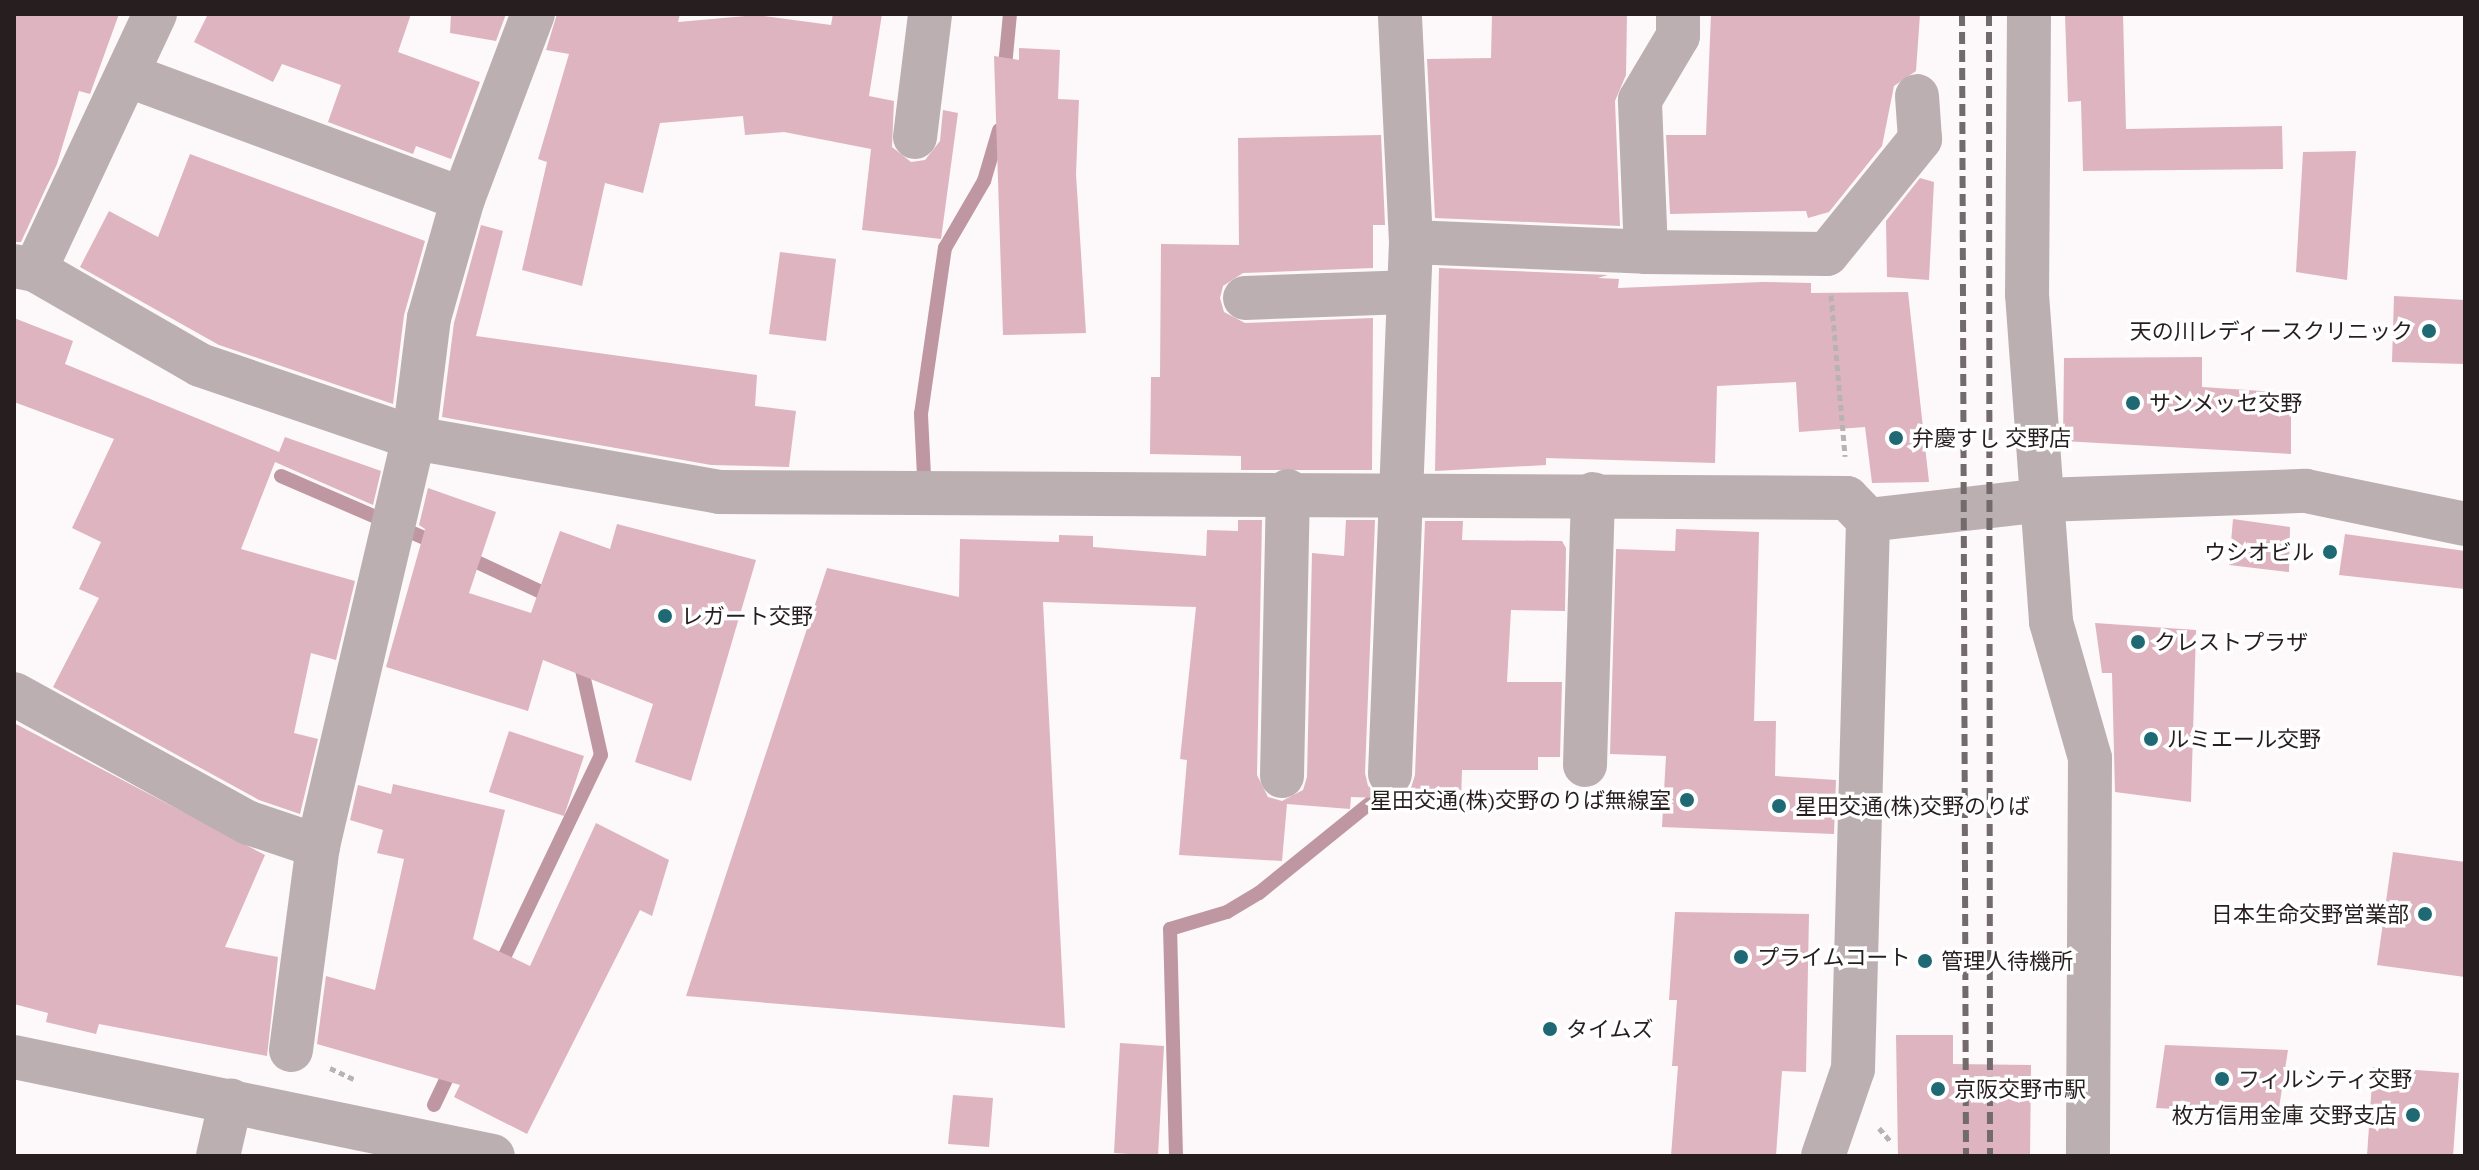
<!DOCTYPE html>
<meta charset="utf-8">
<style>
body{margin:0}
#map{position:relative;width:2479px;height:1170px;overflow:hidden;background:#fdf8f9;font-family:"PT Serif","Noto Sans JP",serif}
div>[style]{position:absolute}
.stream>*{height:14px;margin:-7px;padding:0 7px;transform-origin:7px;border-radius:7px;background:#bf97a3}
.building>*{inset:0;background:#deb4c0}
.path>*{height:5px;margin-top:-2.5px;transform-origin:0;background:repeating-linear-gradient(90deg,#b9b2b4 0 6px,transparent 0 10px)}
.minor>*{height:44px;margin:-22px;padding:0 22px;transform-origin:22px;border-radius:22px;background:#bbafb2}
.rail>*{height:6px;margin-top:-3px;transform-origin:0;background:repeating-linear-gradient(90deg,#726a6c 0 12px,transparent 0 18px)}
.dots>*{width:22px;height:22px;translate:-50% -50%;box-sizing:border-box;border:4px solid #fff;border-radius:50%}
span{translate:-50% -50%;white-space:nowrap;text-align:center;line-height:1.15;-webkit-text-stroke:7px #fff;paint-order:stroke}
.poi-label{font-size:22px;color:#271e20}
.right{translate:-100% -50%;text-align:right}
.left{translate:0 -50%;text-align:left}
.frame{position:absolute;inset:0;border:16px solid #271e20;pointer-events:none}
</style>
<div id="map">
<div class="stream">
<i style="left:1004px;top:77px;width:63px;rotate:-84.6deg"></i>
<i style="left:281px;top:476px;width:171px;rotate:23.4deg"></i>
<i style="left:924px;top:476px;width:62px;rotate:-92.8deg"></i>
<i style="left:921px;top:414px;width:168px;rotate:-81.8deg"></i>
<i style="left:945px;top:248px;width:78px;rotate:-59.8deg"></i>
<i style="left:984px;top:181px;width:53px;rotate:-73.6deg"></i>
<i style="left:464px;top:556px;width:99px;rotate:25deg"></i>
<i style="left:498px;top:970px;width:238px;rotate:-64.4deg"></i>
<i style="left:601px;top:755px;width:96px;rotate:-102.6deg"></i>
<i style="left:434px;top:1105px;width:44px;rotate:-64.6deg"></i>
<i style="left:1176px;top:1156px;width:227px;rotate:-91.5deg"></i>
<i style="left:1170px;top:929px;width:59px;rotate:-16.6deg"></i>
<i style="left:1227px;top:912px;width:37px;rotate:-31deg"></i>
<i style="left:1259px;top:893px;width:156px;rotate:-39deg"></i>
<i style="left:1380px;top:795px;width:20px;rotate:-90deg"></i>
</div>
<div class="building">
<i style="clip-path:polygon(14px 14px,119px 14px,90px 94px,79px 91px,57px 164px,21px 242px,14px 242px)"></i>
<i style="clip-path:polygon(208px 14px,411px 14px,398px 52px,480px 82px,451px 159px,416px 146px,413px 154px,328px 122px,341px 85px,282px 64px,273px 82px,194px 42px)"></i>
<i style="clip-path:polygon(451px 14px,506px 14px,496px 41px,450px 33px)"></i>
<i style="clip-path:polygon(557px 14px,680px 14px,678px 22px,757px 15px,831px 25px,833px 14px,882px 14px,869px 96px,894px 101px,892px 147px,911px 162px,925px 160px,940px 141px,943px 110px,958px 113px,941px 239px,862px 230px,871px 149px,784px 132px,745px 135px,743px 116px,660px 123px,643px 193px,605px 183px,582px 286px,522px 270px,547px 162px,538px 159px,569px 54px,546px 50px)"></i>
<i style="clip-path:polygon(1492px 14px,1627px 14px,1626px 75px,1615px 101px,1620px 226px,1435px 218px,1427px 59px,1491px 58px)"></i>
<i style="clip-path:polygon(1711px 14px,1920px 14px,1916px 71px,1894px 86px,1882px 146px,1829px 212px,1808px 218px,1806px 211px,1670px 214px,1666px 135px,1706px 135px)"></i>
<i style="clip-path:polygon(2065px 14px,2123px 14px,2126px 129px,2282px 126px,2283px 169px,2083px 171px,2081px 101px,2068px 102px)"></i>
<i style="clip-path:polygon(1019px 48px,1060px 50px,1058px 99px,1079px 100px,1076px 174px,1086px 333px,1003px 335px,994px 56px,1019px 60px)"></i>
<i style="clip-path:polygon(1381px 135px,1385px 225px,1373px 225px,1373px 268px,1243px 273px,1223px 286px,1220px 298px,1224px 312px,1245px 323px,1373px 318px,1372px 470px,1241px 470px,1241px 456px,1150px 454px,1151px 377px,1160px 377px,1161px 244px,1239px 245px,1238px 138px)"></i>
<i style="clip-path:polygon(2356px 151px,2347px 280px,2296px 272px,2303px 152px)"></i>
<i style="clip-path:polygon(190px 154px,425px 241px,404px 315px,393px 404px,219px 345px,80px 267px,109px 211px,158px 237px)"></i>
<i style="clip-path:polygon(1920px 178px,1934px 182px,1929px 280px,1887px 277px,1886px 221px)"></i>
<i style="clip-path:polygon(481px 225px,503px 231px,476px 336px,757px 375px,755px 406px,796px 411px,789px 467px,711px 465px,442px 417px,454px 323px)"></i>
<i style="clip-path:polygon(780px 252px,836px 259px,826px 341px,769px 334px)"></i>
<i style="clip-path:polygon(1439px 268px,1608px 275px,1598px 278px,1619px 279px,1618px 288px,1762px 282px,1811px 283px,1811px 293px,1908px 292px,1929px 482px,1872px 483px,1865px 427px,1799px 432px,1796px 382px,1717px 386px,1715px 463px,1546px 458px,1546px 465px,1435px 471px)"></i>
<i style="clip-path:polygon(2394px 296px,2465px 300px,2465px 364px,2392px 362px)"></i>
<i style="clip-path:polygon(14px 318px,73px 341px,65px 364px,279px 452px,285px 437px,381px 471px,373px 505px,275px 462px,241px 549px,355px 581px,336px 660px,311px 653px,294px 733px,318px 739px,300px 814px,259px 800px,53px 687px,99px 598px,79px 589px,101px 542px,72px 528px,114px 439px,14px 402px)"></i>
<i style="clip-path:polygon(2202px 357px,2202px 387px,2291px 393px,2291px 454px,2063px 441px,2064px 358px)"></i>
<i style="clip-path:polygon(428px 488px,496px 512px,469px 593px,531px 613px,560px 531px,610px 549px,617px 524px,756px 560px,691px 781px,635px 762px,653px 704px,543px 660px,528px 711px,386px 667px,425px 529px,419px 525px)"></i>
<i style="clip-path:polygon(2233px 519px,2290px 527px,2289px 572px,2229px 565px)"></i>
<i style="clip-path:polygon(1238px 520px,1262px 520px,1257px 775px,1268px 797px,1282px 801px,1303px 790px,1307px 777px,1312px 553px,1344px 556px,1346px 520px,1375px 520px,1365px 773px,1368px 786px,1384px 798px,1351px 797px,1350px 809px,1287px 804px,1282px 861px,1179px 855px,1187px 760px,1180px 759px,1196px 607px,1043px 602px,1065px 1028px,686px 996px,827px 568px,959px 597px,960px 539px,1059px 542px,1059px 535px,1093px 536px,1093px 547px,1206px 556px,1207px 530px,1238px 531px)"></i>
<i style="clip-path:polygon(1425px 521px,1463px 521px,1462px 540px,1562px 541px,1566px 548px,1565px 611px,1511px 610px,1507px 682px,1562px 682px,1560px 757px,1538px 757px,1538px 770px,1462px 770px,1461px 800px,1394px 798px,1411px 788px,1415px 775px)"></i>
<i style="clip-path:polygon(1676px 529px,1759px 532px,1754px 721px,1776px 721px,1775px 776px,1836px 780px,1834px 834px,1662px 827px,1666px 756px,1610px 754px,1616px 549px,1675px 551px)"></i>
<i style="clip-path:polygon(2345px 534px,2465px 551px,2465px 589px,2339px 575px)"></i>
<i style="clip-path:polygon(2095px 623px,2196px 630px,2191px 802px,2115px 792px,2112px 673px,2102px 673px)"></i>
<i style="clip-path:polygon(14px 723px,265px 855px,225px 947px,278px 957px,267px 1056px,99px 1024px,96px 1034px,46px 1022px,48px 1013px,14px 1004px)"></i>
<i style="clip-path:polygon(509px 731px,584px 756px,564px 816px,489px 792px)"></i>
<i style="clip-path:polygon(393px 784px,505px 810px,473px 939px,530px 966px,596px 823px,669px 860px,652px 916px,640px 910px,527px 1134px,454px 1097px,460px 1085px,317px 1044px,326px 976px,375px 990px,404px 859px,377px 853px,383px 830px,350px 820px,358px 785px,391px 794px)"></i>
<i style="clip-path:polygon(2393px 852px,2465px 862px,2465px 977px,2377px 965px)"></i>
<i style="clip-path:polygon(1675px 912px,1809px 914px,1806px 1072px,1782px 1071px,1776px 1156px,1671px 1156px,1678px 1066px,1672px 1066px,1677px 1000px,1669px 1000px)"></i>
<i style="clip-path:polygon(1896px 1035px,1953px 1035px,1953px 1064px,2031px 1065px,2030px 1156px,1898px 1156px)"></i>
<i style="clip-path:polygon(1120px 1043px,1164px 1046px,1158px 1156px,1114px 1153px)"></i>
<i style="clip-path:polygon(2165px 1045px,2288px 1050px,2278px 1114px,2156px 1108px)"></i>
<i style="clip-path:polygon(2373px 1067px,2459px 1073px,2453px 1156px,2367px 1156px)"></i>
<i style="clip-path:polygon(953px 1095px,993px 1098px,989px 1147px,948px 1144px)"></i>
</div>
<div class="path">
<i style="left:1831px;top:295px;width:162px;rotate:85deg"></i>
<i style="left:330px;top:1068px;width:26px;rotate:25deg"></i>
<i style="left:1879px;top:1128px;width:18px;rotate:49deg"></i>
</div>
<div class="minor">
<i style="left:2029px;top:14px;width:280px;rotate:90.4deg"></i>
<i style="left:2027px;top:294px;width:329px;rotate:85.8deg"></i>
<i style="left:2051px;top:622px;width:141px;rotate:74deg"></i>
<i style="left:2090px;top:758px;width:398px;rotate:90.3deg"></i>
<i style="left:127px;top:75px;width:358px;rotate:20.3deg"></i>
<i style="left:915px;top:137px;width:124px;rotate:-83deg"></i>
<i style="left:1411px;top:242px;width:235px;rotate:2.4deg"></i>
<i style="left:1646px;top:252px;width:152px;rotate:-92.3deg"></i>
<i style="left:1640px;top:100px;width:74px;rotate:-59.3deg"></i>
<i style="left:1678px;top:36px;width:22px;rotate:-90deg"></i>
<i style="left:1646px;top:252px;width:181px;rotate:0.6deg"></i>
<i style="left:1827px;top:254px;width:148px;rotate:-51deg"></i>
<i style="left:1920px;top:139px;width:43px;rotate:-94deg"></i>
<i style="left:14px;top:266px;width:21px;rotate:11deg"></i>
<i style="left:35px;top:270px;width:190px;rotate:29.9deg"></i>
<i style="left:200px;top:365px;width:226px;rotate:18.8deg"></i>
<i style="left:414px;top:438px;width:310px;rotate:10deg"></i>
<i style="left:719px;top:492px;width:1128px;rotate:0.3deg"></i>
<i style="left:1847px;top:498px;width:30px;rotate:46deg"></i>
<i style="left:35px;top:270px;width:283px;rotate:-64.9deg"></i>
<i style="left:1245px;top:298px;width:160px;rotate:-2.1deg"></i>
<i style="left:14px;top:694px;width:268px;rotate:28.8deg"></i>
<i style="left:249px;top:823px;width:73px;rotate:18.4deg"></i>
<i style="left:1585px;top:765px;width:271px;rotate:-88.3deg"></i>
<i style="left:1390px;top:774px;width:532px;rotate:-87.74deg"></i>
<i style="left:1411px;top:242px;width:228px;rotate:-92.8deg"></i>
<i style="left:1282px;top:776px;width:285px;rotate:-88.8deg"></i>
<i style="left:291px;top:1050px;width:206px;rotate:-82.5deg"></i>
<i style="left:318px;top:846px;width:419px;rotate:-76.8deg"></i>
<i style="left:414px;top:438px;width:121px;rotate:-82.9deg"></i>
<i style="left:429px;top:318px;width:124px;rotate:-74.1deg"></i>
<i style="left:463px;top:199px;width:198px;rotate:-69.3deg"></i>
<i style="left:14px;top:1057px;width:489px;rotate:11.7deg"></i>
<i style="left:218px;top:1156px;width:57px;rotate:-76.9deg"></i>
<i style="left:1823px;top:1156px;width:92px;rotate:-71deg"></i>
<i style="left:1853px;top:1069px;width:549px;rotate:-88.43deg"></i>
<i style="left:1868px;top:520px;width:176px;rotate:-6.5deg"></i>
<i style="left:2043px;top:500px;width:263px;rotate:-2deg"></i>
<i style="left:2306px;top:491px;width:162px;rotate:11.7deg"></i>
</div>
<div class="rail">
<i style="left:1962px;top:14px;width:1142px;rotate:89.8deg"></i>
<i style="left:1989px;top:14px;width:1142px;rotate:89.95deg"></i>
</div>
<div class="dots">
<i style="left:2429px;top:331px;background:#1f6974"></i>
<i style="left:2133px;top:403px;background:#1f6974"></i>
<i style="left:1896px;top:438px;background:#1f6974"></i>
<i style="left:2330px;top:552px;background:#1f6974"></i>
<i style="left:665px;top:616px;background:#1f6974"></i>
<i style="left:2138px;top:642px;background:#1f6974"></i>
<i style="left:2151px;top:739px;background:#1f6974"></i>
<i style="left:1687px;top:800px;background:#1f6974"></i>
<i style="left:1779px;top:806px;background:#1f6974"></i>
<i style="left:2425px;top:914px;background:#1f6974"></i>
<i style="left:1741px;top:957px;background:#1f6974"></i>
<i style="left:1925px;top:961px;background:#1f6974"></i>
<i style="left:1550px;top:1029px;background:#1f6974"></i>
<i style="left:2222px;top:1079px;background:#1f6974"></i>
<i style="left:1938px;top:1089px;background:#1f6974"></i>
<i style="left:2413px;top:1115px;background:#1f6974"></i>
</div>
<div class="poi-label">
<span class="right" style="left:2413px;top:331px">天の川レディースクリニック</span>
<span class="left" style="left:2149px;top:403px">サンメッセ交野</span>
<span class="left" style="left:1912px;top:438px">弁慶すし 交野店</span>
<span class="right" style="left:2314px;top:552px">ウシオビル</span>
<span class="left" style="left:681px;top:616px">レガート交野</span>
<span class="left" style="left:2154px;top:642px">クレストプラザ</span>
<span class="left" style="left:2167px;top:739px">ルミエール交野</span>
<span class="right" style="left:1671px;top:800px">星田交通(株)交野のりば無線室</span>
<span class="left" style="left:1795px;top:806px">星田交通(株)交野のりば</span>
<span class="right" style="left:2409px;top:914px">日本生命交野営業部</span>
<span class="left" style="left:1757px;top:957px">プライムコート</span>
<span class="left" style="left:1941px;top:961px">管理人待機所</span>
<span class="left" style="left:1566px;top:1029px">タイムズ</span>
<span class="left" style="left:2238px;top:1079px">フィルシティ交野</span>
<span class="left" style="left:1954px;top:1089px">京阪交野市駅</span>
<span class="right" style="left:2397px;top:1115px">枚方信用金庫 交野支店</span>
</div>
<div class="frame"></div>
</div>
